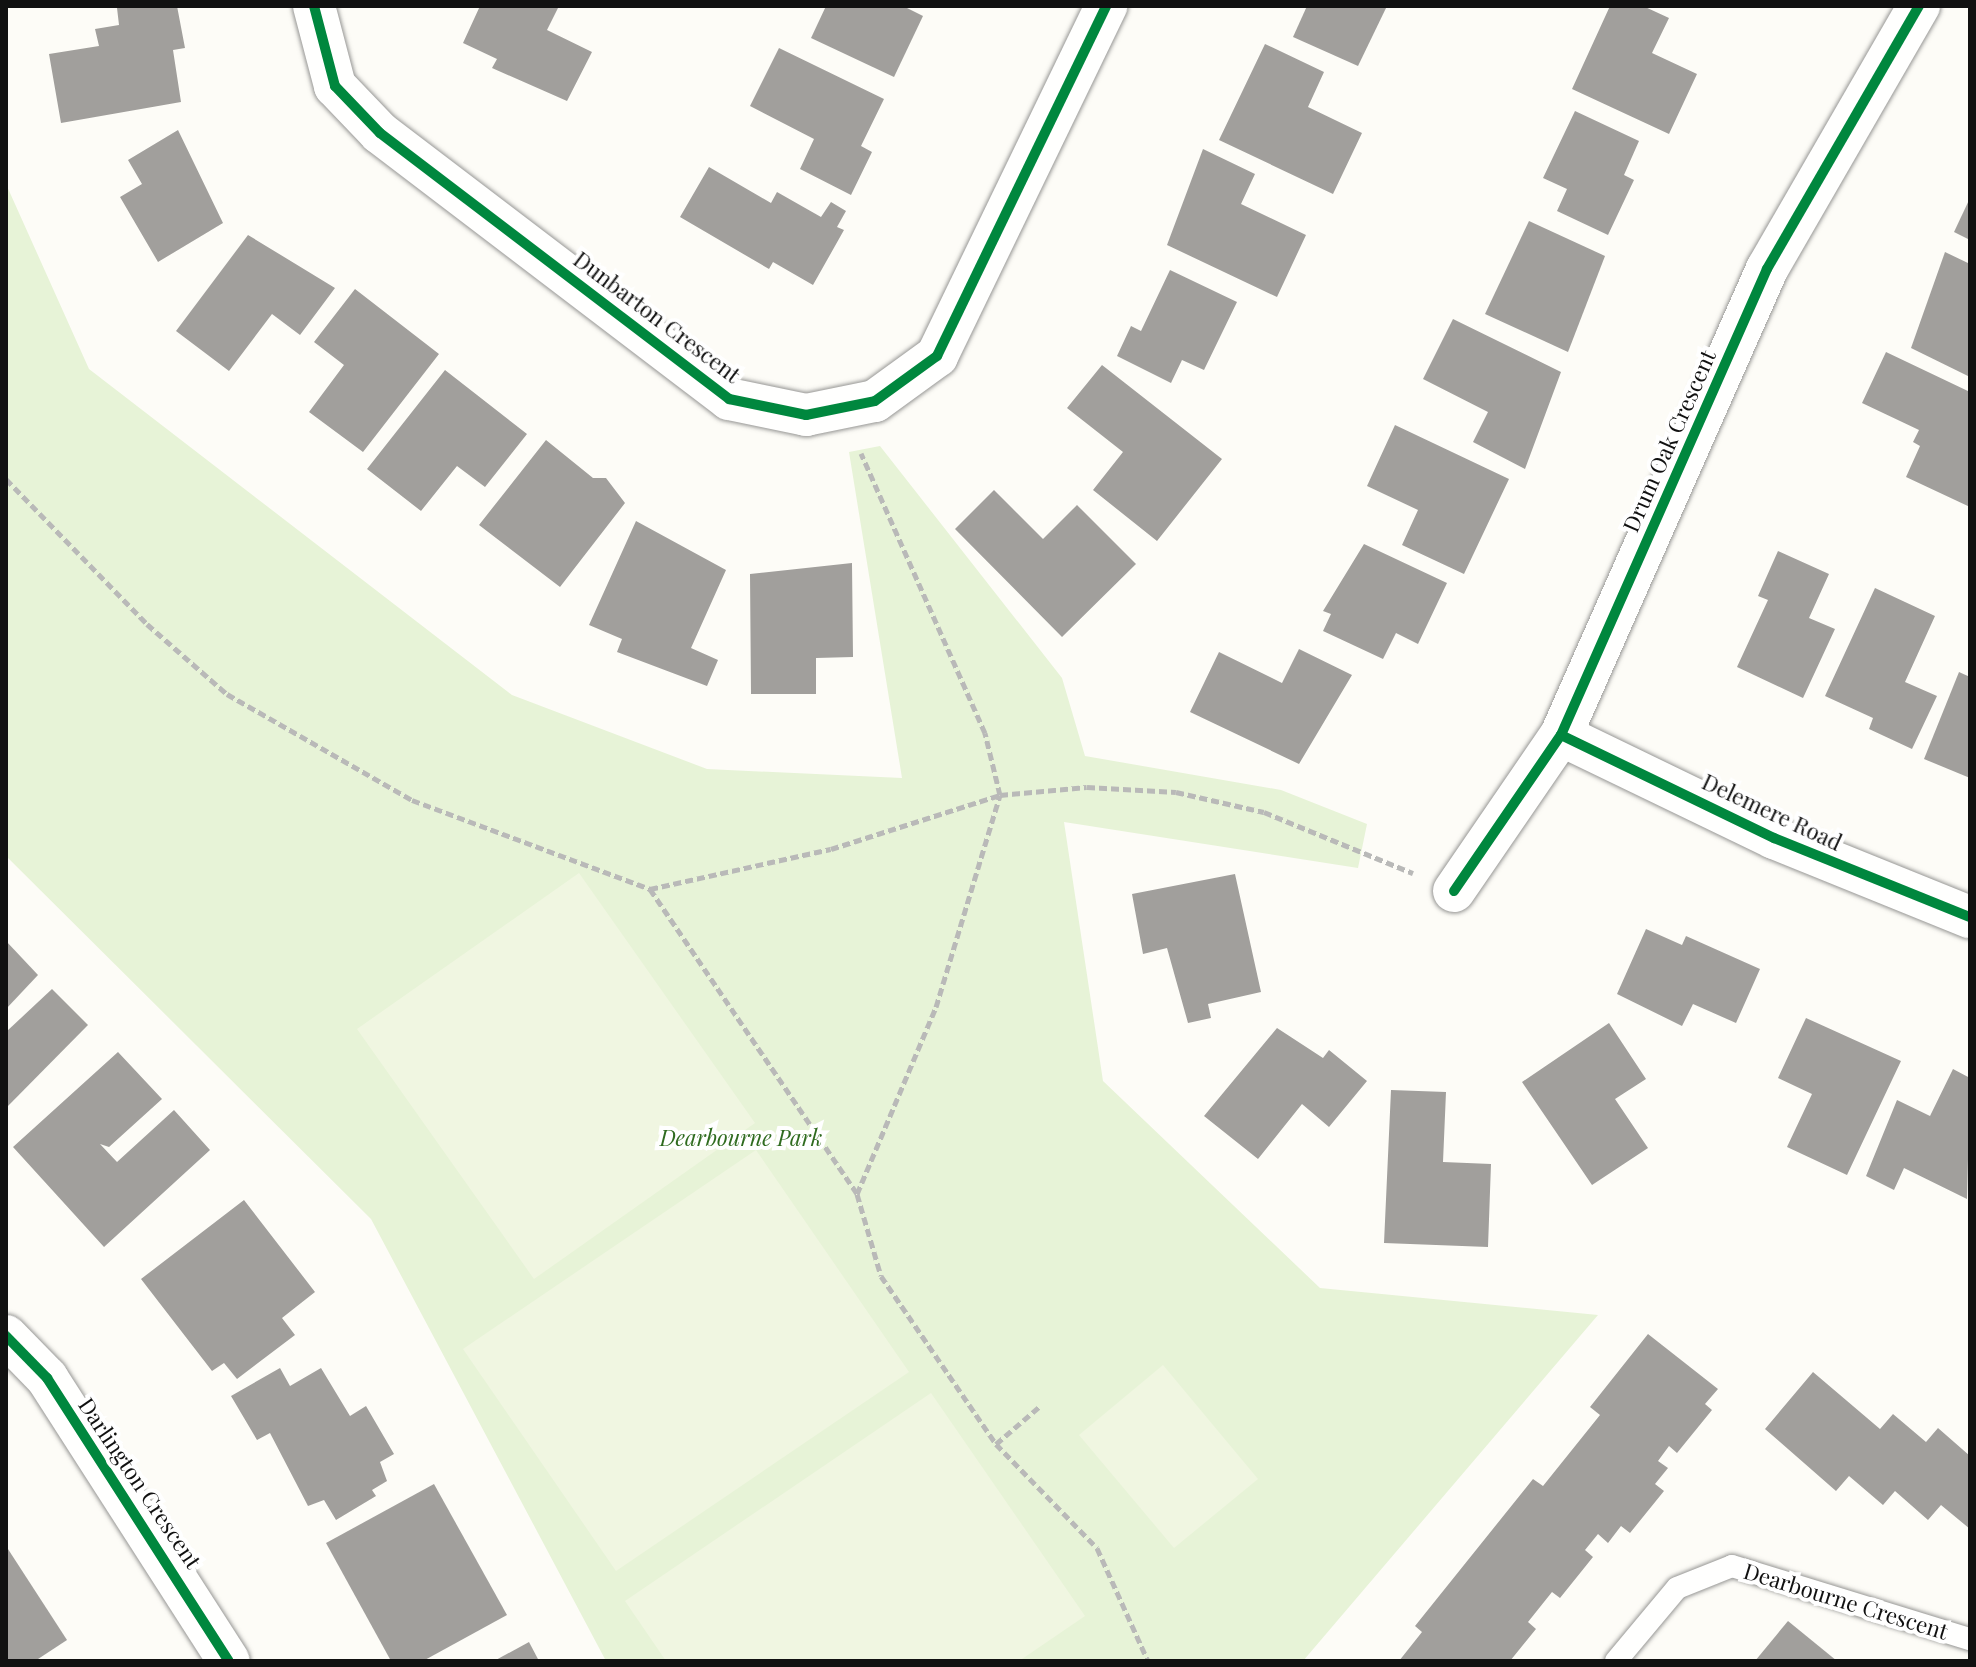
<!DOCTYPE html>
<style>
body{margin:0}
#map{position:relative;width:1976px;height:1667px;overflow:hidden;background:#fdfcf7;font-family:"Playfair Display",serif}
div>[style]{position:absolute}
.green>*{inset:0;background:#e7f3d7}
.pitch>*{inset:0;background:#f0f6e1}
.building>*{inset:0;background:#a19f9c}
.path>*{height:5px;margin-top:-2.5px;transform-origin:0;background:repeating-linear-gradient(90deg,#b9b9b8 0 8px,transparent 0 12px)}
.roads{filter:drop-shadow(0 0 2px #979795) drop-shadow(0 0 2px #979795)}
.service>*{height:22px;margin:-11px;padding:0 11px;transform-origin:11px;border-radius:11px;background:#fffffe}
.minor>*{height:42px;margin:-21px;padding:0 21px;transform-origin:21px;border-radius:21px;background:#fffffe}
.cycleway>*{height:10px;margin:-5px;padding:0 5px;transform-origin:5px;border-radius:5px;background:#00873e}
span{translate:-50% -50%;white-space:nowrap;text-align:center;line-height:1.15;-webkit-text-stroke:8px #fff;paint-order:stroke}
.street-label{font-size:22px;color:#111}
.park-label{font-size:22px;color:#2f6b1f;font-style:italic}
.frame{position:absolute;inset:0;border:8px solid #111;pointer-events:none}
</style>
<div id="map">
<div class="green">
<i style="clip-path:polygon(6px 184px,89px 369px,512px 695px,707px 769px,902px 778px,849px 452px,880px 446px,1062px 678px,1085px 756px,1281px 790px,1367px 824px,1358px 868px,1064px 822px,1103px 1081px,1320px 1288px,1598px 1315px,1303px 1661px,606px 1661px,371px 1219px,6px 856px)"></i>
</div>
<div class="pitch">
<i style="clip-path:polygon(579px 873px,755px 1123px,534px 1279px,357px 1029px)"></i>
<i style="clip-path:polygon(756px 1150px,909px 1372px,616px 1571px,463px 1349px)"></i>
<i style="clip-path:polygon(1163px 1365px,1258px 1479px,1174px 1548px,1079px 1435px)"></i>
<i style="clip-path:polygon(931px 1393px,1085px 1616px,1019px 1661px,666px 1661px,625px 1601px)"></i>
</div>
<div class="building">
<i style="clip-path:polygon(177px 6px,185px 48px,173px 50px,181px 102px,61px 123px,49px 54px,99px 46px,95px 29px,119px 25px,117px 8px)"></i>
<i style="clip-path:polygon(480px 6px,559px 6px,547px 30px,592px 52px,567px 101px,492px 68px,497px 59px,463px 43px)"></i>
<i style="clip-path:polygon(826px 6px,903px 6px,923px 16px,894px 77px,811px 38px)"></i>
<i style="clip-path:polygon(1307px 6px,1387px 6px,1358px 66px,1293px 37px)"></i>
<i style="clip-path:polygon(1610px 6px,1643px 6px,1669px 18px,1652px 53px,1697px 74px,1669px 134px,1572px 89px)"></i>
<i style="clip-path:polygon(1265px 44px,1324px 72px,1308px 107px,1362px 133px,1333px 194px,1219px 140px)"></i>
<i style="clip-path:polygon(779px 48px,884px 99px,861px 146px,872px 152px,851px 195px,800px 169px,814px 139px,750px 106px)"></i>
<i style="clip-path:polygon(1575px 111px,1639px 141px,1624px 175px,1634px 180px,1608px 235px,1557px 211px,1567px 189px,1543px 178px)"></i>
<i style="clip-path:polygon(178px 130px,223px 223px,158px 262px,120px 197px,142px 184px,128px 160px)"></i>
<i style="clip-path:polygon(1203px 149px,1255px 174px,1241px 204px,1306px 235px,1277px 297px,1167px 245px)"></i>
<i style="clip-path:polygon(709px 167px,771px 203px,777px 192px,821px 217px,831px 202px,846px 211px,837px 227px,844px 230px,813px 285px,773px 262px,769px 269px,680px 217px)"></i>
<i style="clip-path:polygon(1970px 198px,1970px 240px,1954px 232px)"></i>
<i style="clip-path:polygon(1529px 221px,1605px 256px,1568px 352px,1485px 314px)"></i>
<i style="clip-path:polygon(248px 235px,335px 288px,300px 335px,272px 314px,229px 371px,176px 331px)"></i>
<i style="clip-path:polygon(1945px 252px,1970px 264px,1970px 377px,1911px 348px)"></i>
<i style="clip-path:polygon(1170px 270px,1237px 302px,1204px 370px,1182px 360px,1171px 383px,1117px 356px,1131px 326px,1141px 331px)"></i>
<i style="clip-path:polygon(355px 289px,439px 354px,363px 452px,309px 412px,344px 365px,314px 342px)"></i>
<i style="clip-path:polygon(1453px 319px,1561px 372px,1525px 469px,1473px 442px,1488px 412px,1423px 379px)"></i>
<i style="clip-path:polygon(1886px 352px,1970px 392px,1970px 507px,1906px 477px,1920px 446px,1913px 442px,1919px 430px,1862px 403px)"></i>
<i style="clip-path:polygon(1102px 365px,1222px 459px,1157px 541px,1093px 490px,1123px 452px,1067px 408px)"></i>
<i style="clip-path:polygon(445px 370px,527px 434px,485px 487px,457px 466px,421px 511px,367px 469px)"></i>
<i style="clip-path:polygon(1395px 425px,1509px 479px,1464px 574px,1402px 545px,1418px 510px,1367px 486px)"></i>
<i style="clip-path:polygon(546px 440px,593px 478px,606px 478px,625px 503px,560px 587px,479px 525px)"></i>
<i style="clip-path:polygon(994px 490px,1043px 539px,1077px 505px,1136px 564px,1062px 637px,955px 529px)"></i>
<i style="clip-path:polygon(636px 521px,726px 570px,691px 648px,718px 660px,707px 686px,617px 652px,622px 639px,589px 625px)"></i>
<i style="clip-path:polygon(1364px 544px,1447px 583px,1418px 644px,1396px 633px,1383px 659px,1323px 631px,1331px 614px,1323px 611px)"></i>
<i style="clip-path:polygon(1778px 551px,1829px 574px,1809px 618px,1835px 629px,1803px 698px,1737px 667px,1768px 600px,1758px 596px)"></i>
<i style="clip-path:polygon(852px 563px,853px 657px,816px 658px,816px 694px,751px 694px,750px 574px)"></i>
<i style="clip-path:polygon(1875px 588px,1935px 616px,1905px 682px,1937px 696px,1912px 749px,1869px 729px,1873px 718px,1825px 696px)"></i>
<i style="clip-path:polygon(1299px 649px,1352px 675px,1299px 764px,1190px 712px,1219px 652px,1282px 683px)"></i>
<i style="clip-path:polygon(1959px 672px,1970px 677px,1970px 778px,1924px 759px)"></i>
<i style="clip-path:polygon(1235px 874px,1261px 992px,1208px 1004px,1211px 1018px,1188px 1023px,1167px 948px,1143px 954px,1132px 894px)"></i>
<i style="clip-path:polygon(1646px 929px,1682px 945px,1686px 936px,1760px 969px,1736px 1023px,1693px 1004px,1682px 1026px,1617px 994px)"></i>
<i style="clip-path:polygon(6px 941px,38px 975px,6px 1009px)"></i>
<i style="clip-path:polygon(52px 989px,88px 1025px,6px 1108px,6px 1032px)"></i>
<i style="clip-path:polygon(1806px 1018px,1901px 1061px,1847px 1175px,1787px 1147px,1812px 1094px,1778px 1078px)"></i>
<i style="clip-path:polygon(1609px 1023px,1646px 1079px,1615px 1099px,1648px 1148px,1592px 1185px,1522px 1082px)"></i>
<i style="clip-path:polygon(1277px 1028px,1323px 1058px,1329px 1050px,1367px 1081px,1329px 1127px,1302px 1104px,1258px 1159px,1204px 1116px)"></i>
<i style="clip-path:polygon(118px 1052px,162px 1099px,109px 1147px,100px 1144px,117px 1162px,174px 1110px,210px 1150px,104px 1247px,13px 1147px)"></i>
<i style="clip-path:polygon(1953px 1069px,1970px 1078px,1967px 1199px,1904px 1168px,1894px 1190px,1866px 1176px,1897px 1100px,1930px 1116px)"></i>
<i style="clip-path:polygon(1391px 1090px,1446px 1092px,1443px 1162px,1491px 1164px,1488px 1247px,1384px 1243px)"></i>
<i style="clip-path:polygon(244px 1200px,315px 1292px,282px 1318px,295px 1335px,237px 1379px,224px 1363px,212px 1371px,141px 1279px)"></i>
<i style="clip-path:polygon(1648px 1334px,1718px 1389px,1705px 1404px,1712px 1410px,1677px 1453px,1669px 1446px,1658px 1461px,1668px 1468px,1655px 1484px,1664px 1491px,1630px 1533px,1621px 1526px,1608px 1543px,1598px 1534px,1585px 1550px,1593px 1557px,1560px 1598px,1552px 1592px,1528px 1622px,1536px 1629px,1510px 1661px,1399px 1661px,1422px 1632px,1415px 1626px,1533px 1479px,1543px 1486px,1600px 1415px,1590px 1407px)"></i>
<i style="clip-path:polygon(280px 1368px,290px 1386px,321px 1368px,350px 1416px,366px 1406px,394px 1454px,380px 1462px,387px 1481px,372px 1490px,376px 1496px,336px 1520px,324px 1500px,308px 1506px,270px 1433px,257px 1440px,231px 1396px)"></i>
<i style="clip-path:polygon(1813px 1372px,1880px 1429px,1893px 1414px,1926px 1442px,1938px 1428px,1970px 1456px,1970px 1529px,1941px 1505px,1928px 1520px,1895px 1491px,1883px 1505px,1849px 1476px,1836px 1491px,1765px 1429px)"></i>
<i style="clip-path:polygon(434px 1484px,507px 1615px,423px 1661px,391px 1661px,326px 1543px)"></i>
<i style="clip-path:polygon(6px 1546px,67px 1640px,35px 1661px,6px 1661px)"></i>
<i style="clip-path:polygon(1788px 1621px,1837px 1661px,1755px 1661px)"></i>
<i style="clip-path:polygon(529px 1642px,539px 1661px,494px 1661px)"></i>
</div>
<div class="path">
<i style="left:6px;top:479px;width:202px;rotate:45.8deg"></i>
<i style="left:147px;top:624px;width:106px;rotate:41.2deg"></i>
<i style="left:227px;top:694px;width:213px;rotate:29.8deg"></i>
<i style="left:412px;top:800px;width:254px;rotate:20.5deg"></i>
<i style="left:650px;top:889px;width:369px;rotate:55.8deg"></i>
<i style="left:857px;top:1194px;width:85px;rotate:73.7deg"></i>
<i style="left:881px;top:1276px;width:204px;rotate:55.6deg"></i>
<i style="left:996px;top:1444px;width:145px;rotate:45.8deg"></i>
<i style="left:1097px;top:1548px;width:124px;rotate:65.7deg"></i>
<i style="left:650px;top:889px;width:185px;rotate:-12.5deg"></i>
<i style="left:831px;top:849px;width:177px;rotate:-17.7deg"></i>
<i style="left:1000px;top:795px;width:87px;rotate:-5.3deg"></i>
<i style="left:1087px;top:787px;width:89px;rotate:3.2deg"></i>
<i style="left:1176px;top:792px;width:90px;rotate:12.8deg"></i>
<i style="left:1264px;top:812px;width:161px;rotate:22.3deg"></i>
<i style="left:857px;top:1194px;width:203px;rotate:-67.1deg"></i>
<i style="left:936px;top:1007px;width:221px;rotate:-73.2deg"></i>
<i style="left:1000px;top:795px;width:64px;rotate:-103.6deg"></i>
<i style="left:985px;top:733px;width:306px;rotate:-113.9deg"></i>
<i style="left:996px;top:1444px;width:58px;rotate:-40.8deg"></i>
</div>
<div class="roads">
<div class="service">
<i style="left:1616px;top:1661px;width:95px;rotate:-50.1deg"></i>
<i style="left:1677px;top:1588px;width:59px;rotate:-21.8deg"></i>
<i style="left:1732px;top:1566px;width:249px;rotate:17.1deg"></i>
</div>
<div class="minor">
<i style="left:314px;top:6px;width:83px;rotate:75.3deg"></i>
<i style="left:335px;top:86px;width:65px;rotate:46.2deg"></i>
<i style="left:380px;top:133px;width:439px;rotate:37.3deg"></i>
<i style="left:729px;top:399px;width:79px;rotate:11.7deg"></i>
<i style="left:806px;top:415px;width:70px;rotate:-11.5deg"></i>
<i style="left:875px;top:401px;width:77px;rotate:-36deg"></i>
<i style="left:937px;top:356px;width:389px;rotate:-64.2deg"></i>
<i style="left:1561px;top:735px;width:237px;rotate:25.8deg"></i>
<i style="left:1774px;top:838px;width:211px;rotate:22deg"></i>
<i style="left:1454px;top:891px;width:189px;rotate:-55.6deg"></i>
<i style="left:1561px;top:735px;width:510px;rotate:-66.15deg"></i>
<i style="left:1767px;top:269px;width:304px;rotate:-60deg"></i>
<i style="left:6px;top:1336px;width:59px;rotate:45.7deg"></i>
<i style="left:47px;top:1378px;width:336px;rotate:57.3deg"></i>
</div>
</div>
<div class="cycleway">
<i style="left:314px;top:6px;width:83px;rotate:75.3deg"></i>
<i style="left:335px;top:86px;width:65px;rotate:46.2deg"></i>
<i style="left:380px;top:133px;width:439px;rotate:37.3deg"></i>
<i style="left:729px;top:399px;width:79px;rotate:11.7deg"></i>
<i style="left:806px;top:415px;width:70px;rotate:-11.5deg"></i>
<i style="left:875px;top:401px;width:77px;rotate:-36deg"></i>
<i style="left:937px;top:356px;width:389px;rotate:-64.2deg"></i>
<i style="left:1561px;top:735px;width:237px;rotate:25.8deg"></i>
<i style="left:1774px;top:838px;width:211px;rotate:22deg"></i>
<i style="left:1454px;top:891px;width:189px;rotate:-55.6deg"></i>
<i style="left:1561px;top:735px;width:510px;rotate:-66.15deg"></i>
<i style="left:1767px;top:269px;width:304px;rotate:-60deg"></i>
<i style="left:6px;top:1336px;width:59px;rotate:45.7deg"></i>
<i style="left:47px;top:1378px;width:336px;rotate:57.3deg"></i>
</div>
<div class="street-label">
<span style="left:657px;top:317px;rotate:37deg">Dunbarton Crescent</span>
<span style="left:1669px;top:441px;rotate:-66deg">Drum Oak Crescent</span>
<span style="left:1772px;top:812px;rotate:25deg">Delemere Road</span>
<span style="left:140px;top:1483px;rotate:56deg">Darlington Crescent</span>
<span style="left:1846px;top:1601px;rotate:17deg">Dearbourne Crescent</span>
</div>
<div class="park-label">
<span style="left:741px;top:1138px">Dearbourne Park</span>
</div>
<div class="frame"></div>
</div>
